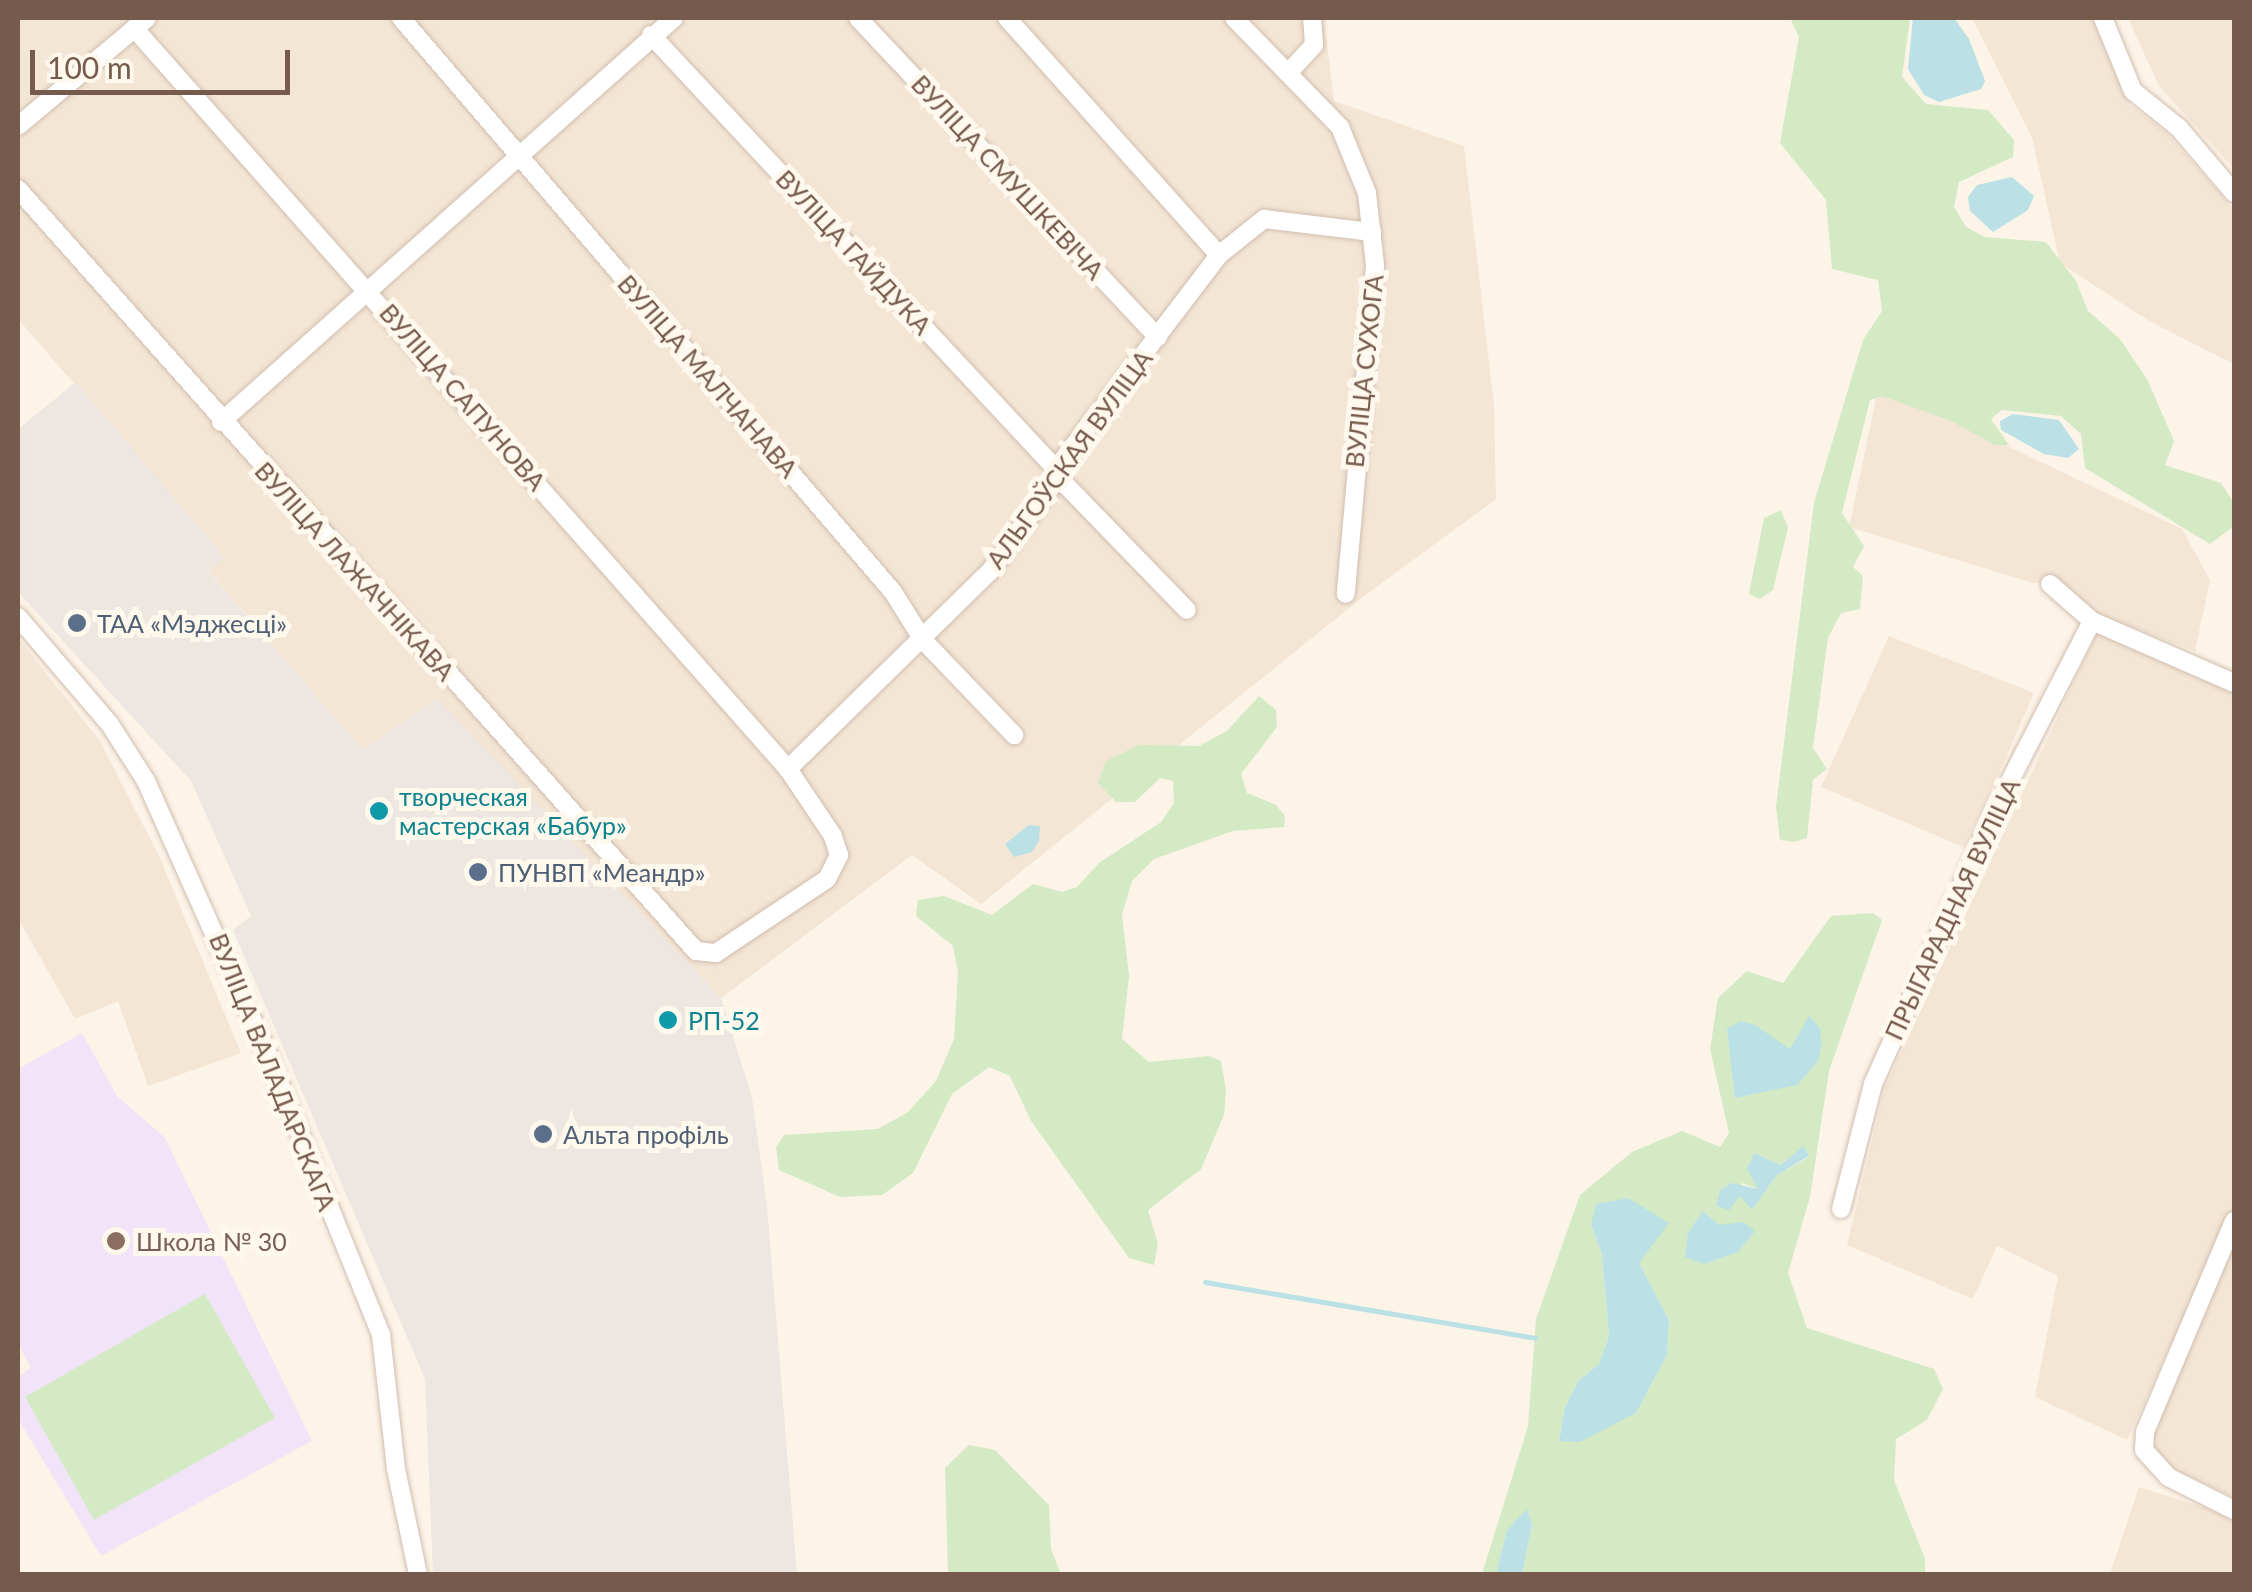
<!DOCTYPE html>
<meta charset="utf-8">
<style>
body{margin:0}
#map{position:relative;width:2252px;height:1592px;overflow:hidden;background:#fcf4e7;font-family:Lato,sans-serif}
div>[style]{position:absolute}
.residential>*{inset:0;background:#f4e6d5}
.industrial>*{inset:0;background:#ede6e1}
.education>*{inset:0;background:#f1e4f9}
.green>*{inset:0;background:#d4eac5}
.water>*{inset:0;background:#bbe0e6}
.stream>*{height:5px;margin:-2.5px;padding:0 2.5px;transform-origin:2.5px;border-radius:2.5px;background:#bbe0e6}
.roads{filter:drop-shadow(0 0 2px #d0beaf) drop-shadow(0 0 2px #d0beaf)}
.minor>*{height:18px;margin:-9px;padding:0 9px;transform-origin:9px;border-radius:9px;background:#fff}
.dots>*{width:28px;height:28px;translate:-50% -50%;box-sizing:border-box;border:5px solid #fff8ed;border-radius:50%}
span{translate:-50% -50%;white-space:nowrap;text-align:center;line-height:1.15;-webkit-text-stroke:10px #fff8ed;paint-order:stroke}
.street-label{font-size:25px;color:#765a4b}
.service-label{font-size:25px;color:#4e5e75}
.left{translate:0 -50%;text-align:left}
.culture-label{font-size:25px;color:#0d838f}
.education-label{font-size:25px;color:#785e54}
.frame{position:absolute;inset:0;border:20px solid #765a4b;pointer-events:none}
.scale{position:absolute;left:30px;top:50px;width:260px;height:45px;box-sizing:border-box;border:5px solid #765a4b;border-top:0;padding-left:12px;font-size:30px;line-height:35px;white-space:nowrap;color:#765a4b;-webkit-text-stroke:8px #fff8ed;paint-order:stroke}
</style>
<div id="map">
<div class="residential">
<i style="clip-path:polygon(18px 18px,1324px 18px,1334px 101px,1464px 146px,1494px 405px,1496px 499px,1363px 597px,981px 904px,912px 855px,721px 998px,436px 699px,363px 751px,208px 570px,224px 557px,19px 320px)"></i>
<i style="clip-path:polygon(1972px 18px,2092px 18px,2129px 104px,2168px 134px,2234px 210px,2234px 364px,2149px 321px,2060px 263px,2032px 138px)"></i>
<i style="clip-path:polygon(2128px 18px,2234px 18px,2234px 169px,2159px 86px)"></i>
<i style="clip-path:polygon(1879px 385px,2182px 529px,2210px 580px,2195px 651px,2096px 614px,2054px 581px,2033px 583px,1849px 527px)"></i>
<i style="clip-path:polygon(2097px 633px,2234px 694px,2234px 1208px,2127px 1440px,2035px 1397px,2058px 1276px,1997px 1246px,1973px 1299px,1847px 1245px,1885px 1087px)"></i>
<i style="clip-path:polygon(1889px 636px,2034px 693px,1966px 848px,1821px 787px)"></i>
<i style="clip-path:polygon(18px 638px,100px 741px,159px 856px,241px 1053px,148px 1086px,118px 1001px,75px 1019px,18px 918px)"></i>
<i style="clip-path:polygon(2234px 1238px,2234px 1497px,2159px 1462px,2151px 1440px)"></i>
<i style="clip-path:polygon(2139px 1487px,2234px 1517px,2234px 1574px,2110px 1574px)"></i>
</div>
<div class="industrial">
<i style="clip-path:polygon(76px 382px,225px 558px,208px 571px,363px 750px,437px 698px,721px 998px,752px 1097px,767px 1206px,797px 1574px,433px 1574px,425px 1379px,233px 930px,251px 916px,191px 781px,18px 592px,18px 429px)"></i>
</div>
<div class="education">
<i style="clip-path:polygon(82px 1033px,117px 1096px,165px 1138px,312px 1441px,101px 1556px,18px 1419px,18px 1377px,31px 1368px,18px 1344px,18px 1069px)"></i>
</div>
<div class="green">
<i style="clip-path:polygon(1790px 18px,1910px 18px,1902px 77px,1926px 104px,1988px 110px,2014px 140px,2013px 157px,1959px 182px,1954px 207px,1966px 227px,1985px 237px,2046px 242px,2076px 281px,2088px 311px,2120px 339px,2147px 379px,2174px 441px,2165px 465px,2221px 483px,2234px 503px,2234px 526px,2210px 544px,2085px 468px,2081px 434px,2061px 416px,2002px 410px,1991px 419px,2009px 445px,1995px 445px,1951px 421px,1882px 396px,1870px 400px,1842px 513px,1864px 546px,1853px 567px,1863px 576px,1860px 609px,1841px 613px,1828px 638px,1813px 748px,1827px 769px,1813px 780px,1807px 838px,1794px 842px,1780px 840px,1776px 807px,1814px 503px,1863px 340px,1882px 311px,1878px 280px,1832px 269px,1826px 200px,1780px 143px,1799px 37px)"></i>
<i style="clip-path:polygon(1781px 510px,1788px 528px,1773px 590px,1760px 599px,1749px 594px,1764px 518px)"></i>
<i style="clip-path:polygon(1259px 696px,1276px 710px,1277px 727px,1241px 774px,1247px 793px,1276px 805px,1285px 816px,1284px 827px,1233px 831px,1154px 859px,1132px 881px,1122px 915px,1129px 976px,1122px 1039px,1149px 1062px,1209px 1056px,1221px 1061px,1226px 1090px,1224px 1115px,1201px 1169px,1148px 1210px,1158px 1244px,1154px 1265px,1129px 1258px,1031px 1121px,1010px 1076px,989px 1067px,952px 1094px,913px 1173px,882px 1195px,840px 1197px,779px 1170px,776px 1147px,784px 1135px,878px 1129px,908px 1112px,936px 1081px,954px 1039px,958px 972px,953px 946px,916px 916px,918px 900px,944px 896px,992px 915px,1033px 884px,1062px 892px,1077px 887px,1099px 863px,1161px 822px,1174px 803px,1173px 781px,1160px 778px,1135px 802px,1116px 802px,1098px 783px,1106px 761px,1139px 745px,1199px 746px,1227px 731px)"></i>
<i style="clip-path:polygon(evenodd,1873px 913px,1882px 920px,1829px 1071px,1810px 1197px,1788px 1273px,1807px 1328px,1934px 1369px,1943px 1389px,1927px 1420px,1896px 1439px,1894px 1480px,1925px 1559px,1925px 1574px,1522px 1574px,1532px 1525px,1527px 1510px,1507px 1530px,1496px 1574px,1482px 1574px,1528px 1426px,1536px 1319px,1580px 1195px,1632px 1152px,1682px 1131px,1720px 1147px,1729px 1133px,1710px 1049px,1718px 998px,1747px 971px,1783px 983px,1831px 916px,1873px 913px,1803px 1147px,1809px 1157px,1777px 1175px,1753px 1209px,1741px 1196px,1735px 1199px,1742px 1183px,1758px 1189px,1763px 1157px,1781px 1165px,1803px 1147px,1873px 913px,1703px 1211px,1719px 1225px,1738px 1252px,1704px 1264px,1703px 1211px,1873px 913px,1591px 1225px,1652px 1238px,1639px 1263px,1669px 1320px,1667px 1355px,1636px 1413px,1559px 1440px,1565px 1407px,1579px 1380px,1599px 1364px,1609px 1336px,1602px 1254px,1591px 1225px)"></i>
<i style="clip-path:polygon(205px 1294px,275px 1418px,94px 1520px,25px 1397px)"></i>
<i style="clip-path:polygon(969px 1445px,995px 1450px,1049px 1505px,1051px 1549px,1061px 1574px,948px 1574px,945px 1468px)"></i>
</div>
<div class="water">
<i style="clip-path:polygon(1913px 18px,1954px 18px,1969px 39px,1985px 81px,1981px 89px,1939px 102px,1924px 95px,1908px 69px)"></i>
<i style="clip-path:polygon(2012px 177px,2034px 196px,2028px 210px,1993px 232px,1970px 211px,1968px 197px,1977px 185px)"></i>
<i style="clip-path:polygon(2013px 414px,2059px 420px,2079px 449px,2068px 458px,2044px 454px,2001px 430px,2000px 421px)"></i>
<i style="clip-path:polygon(1029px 825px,1040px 826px,1039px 841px,1032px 852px,1014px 857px,1005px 844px)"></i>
<i style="clip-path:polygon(1809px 1016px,1820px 1028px,1821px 1045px,1818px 1061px,1797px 1085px,1735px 1098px,1727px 1029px,1740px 1021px,1755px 1025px,1790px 1049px)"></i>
<i style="clip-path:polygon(1803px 1146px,1809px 1156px,1777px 1175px,1752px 1210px,1740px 1196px,1729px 1210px,1716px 1206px,1720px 1190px,1732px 1183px,1758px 1189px,1747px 1169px,1754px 1153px,1781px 1165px)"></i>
<i style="clip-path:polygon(1628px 1198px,1669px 1223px,1639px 1263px,1669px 1320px,1667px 1355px,1636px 1413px,1580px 1442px,1559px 1441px,1565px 1407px,1579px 1380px,1599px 1364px,1609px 1336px,1602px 1254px,1591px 1225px,1596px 1204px)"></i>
<i style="clip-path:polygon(1703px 1211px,1719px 1225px,1743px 1222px,1755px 1231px,1738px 1252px,1704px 1264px,1685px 1257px,1688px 1233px)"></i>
<i style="clip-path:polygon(1527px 1509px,1532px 1525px,1522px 1574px,1496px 1574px,1507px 1530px)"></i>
</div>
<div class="stream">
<i style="left:1205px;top:1282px;width:335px;rotate:9.6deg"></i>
</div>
<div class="roads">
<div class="minor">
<i style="left:401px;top:18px;width:756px;rotate:49.4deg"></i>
<i style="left:893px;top:592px;width:57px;rotate:58deg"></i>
<i style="left:923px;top:640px;width:132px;rotate:46.2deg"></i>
<i style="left:858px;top:18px;width:438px;rotate:46.8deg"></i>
<i style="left:1007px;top:18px;width:318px;rotate:48.2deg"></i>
<i style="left:1234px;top:18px;width:152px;rotate:45.8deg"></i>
<i style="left:1340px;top:127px;width:71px;rotate:67.8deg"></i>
<i style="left:1367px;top:193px;width:73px;rotate:83.7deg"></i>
<i style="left:1375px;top:266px;width:329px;rotate:95.1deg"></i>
<i style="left:2103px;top:18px;width:79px;rotate:67.7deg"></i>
<i style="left:2133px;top:91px;width:59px;rotate:38.8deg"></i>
<i style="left:2179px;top:128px;width:85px;rotate:49.8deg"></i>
<i style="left:651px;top:35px;width:594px;rotate:46.98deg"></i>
<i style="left:1288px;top:73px;width:38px;rotate:-47deg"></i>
<i style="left:1314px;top:45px;width:27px;rotate:-94deg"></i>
<i style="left:18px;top:126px;width:168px;rotate:-39.9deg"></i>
<i style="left:18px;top:189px;width:1020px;rotate:48.34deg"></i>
<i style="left:696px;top:951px;width:20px;rotate:6deg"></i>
<i style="left:716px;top:953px;width:133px;rotate:-33.7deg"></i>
<i style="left:827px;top:879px;width:27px;rotate:-63deg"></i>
<i style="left:839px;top:855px;width:20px;rotate:-108deg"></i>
<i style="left:833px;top:836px;width:81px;rotate:-123.9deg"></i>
<i style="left:788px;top:769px;width:988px;rotate:-131.43deg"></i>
<i style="left:221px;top:422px;width:607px;rotate:-41.73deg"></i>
<i style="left:1058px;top:477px;width:185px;rotate:45.9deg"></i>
<i style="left:2050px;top:584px;width:56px;rotate:41.4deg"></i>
<i style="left:2092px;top:621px;width:155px;rotate:23.6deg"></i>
<i style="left:18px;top:617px;width:140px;rotate:49.4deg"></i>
<i style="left:109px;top:723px;width:69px;rotate:57.5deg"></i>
<i style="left:146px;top:781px;width:305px;rotate:66deg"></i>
<i style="left:270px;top:1060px;width:297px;rotate:68deg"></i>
<i style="left:381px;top:1335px;width:135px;rotate:83.6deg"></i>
<i style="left:396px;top:1469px;width:107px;rotate:78.2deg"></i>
<i style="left:788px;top:769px;width:284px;rotate:-44.4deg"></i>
<i style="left:991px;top:570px;width:115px;rotate:-54.2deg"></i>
<i style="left:1058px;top:477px;width:8px;rotate:-104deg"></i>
<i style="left:1056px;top:469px;width:269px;rotate:-52.7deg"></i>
<i style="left:1219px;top:255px;width:58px;rotate:-38.7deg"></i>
<i style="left:1264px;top:219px;width:109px;rotate:6.9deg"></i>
<i style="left:1841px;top:1209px;width:129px;rotate:-75.6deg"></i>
<i style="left:1873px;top:1084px;width:304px;rotate:-66deg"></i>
<i style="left:1997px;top:806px;width:208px;rotate:-62.8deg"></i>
<i style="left:2234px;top:1221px;width:229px;rotate:112.9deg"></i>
<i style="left:2145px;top:1432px;width:18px;rotate:93deg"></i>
<i style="left:2144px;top:1450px;width:36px;rotate:48deg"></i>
<i style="left:2168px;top:1477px;width:74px;rotate:26.6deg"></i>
</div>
</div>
<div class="dots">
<i style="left:77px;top:623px;background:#5c6f8a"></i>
<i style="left:379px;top:811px;background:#0f9aa8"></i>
<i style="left:478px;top:872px;background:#5c6f8a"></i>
<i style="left:668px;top:1020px;background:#0f9aa8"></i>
<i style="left:543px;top:1134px;background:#5c6f8a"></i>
<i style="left:116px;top:1241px;background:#8d6e63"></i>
</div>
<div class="street-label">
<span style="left:1008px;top:177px;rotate:47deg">ВУЛІЦА СМУШКЕВІЧА</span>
<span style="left:854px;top:252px;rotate:47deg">ВУЛІЦА ГАЙДУКА</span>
<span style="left:1364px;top:371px;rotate:-84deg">ВУЛІЦА СУХОГА</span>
<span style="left:708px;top:376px;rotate:49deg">ВУЛІЦА МАЛЧАНАВА</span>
<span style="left:463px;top:397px;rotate:49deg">ВУЛІЦА САПУНОВА</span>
<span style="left:1069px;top:459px;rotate:-54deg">АЛЬГОЎСКАЯ ВУЛІЦА</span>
<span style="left:355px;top:571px;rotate:48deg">ВУЛІЦА ЛАЖАЧНІКАВА</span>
<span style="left:1952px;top:909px;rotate:-65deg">ПРЫГАРАДНАЯ ВУЛІЦА</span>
<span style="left:273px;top:1072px;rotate:68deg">ВУЛІЦА ВАЛАДАРСКАГА</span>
</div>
<div class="service-label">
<span class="left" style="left:97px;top:623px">ТАА «Мэджесці»</span>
<span class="left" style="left:498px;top:872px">ПУНВП «Меандр»</span>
<span class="left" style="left:563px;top:1134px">Альта профіль</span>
</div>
<div class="culture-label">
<span class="left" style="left:399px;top:811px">творческая<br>мастерская «Бабур»</span>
<span class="left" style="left:688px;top:1020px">РП-52</span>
</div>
<div class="education-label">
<span class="left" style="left:136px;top:1241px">Школа № 30</span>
</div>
<div class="frame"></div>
<div class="scale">100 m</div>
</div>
